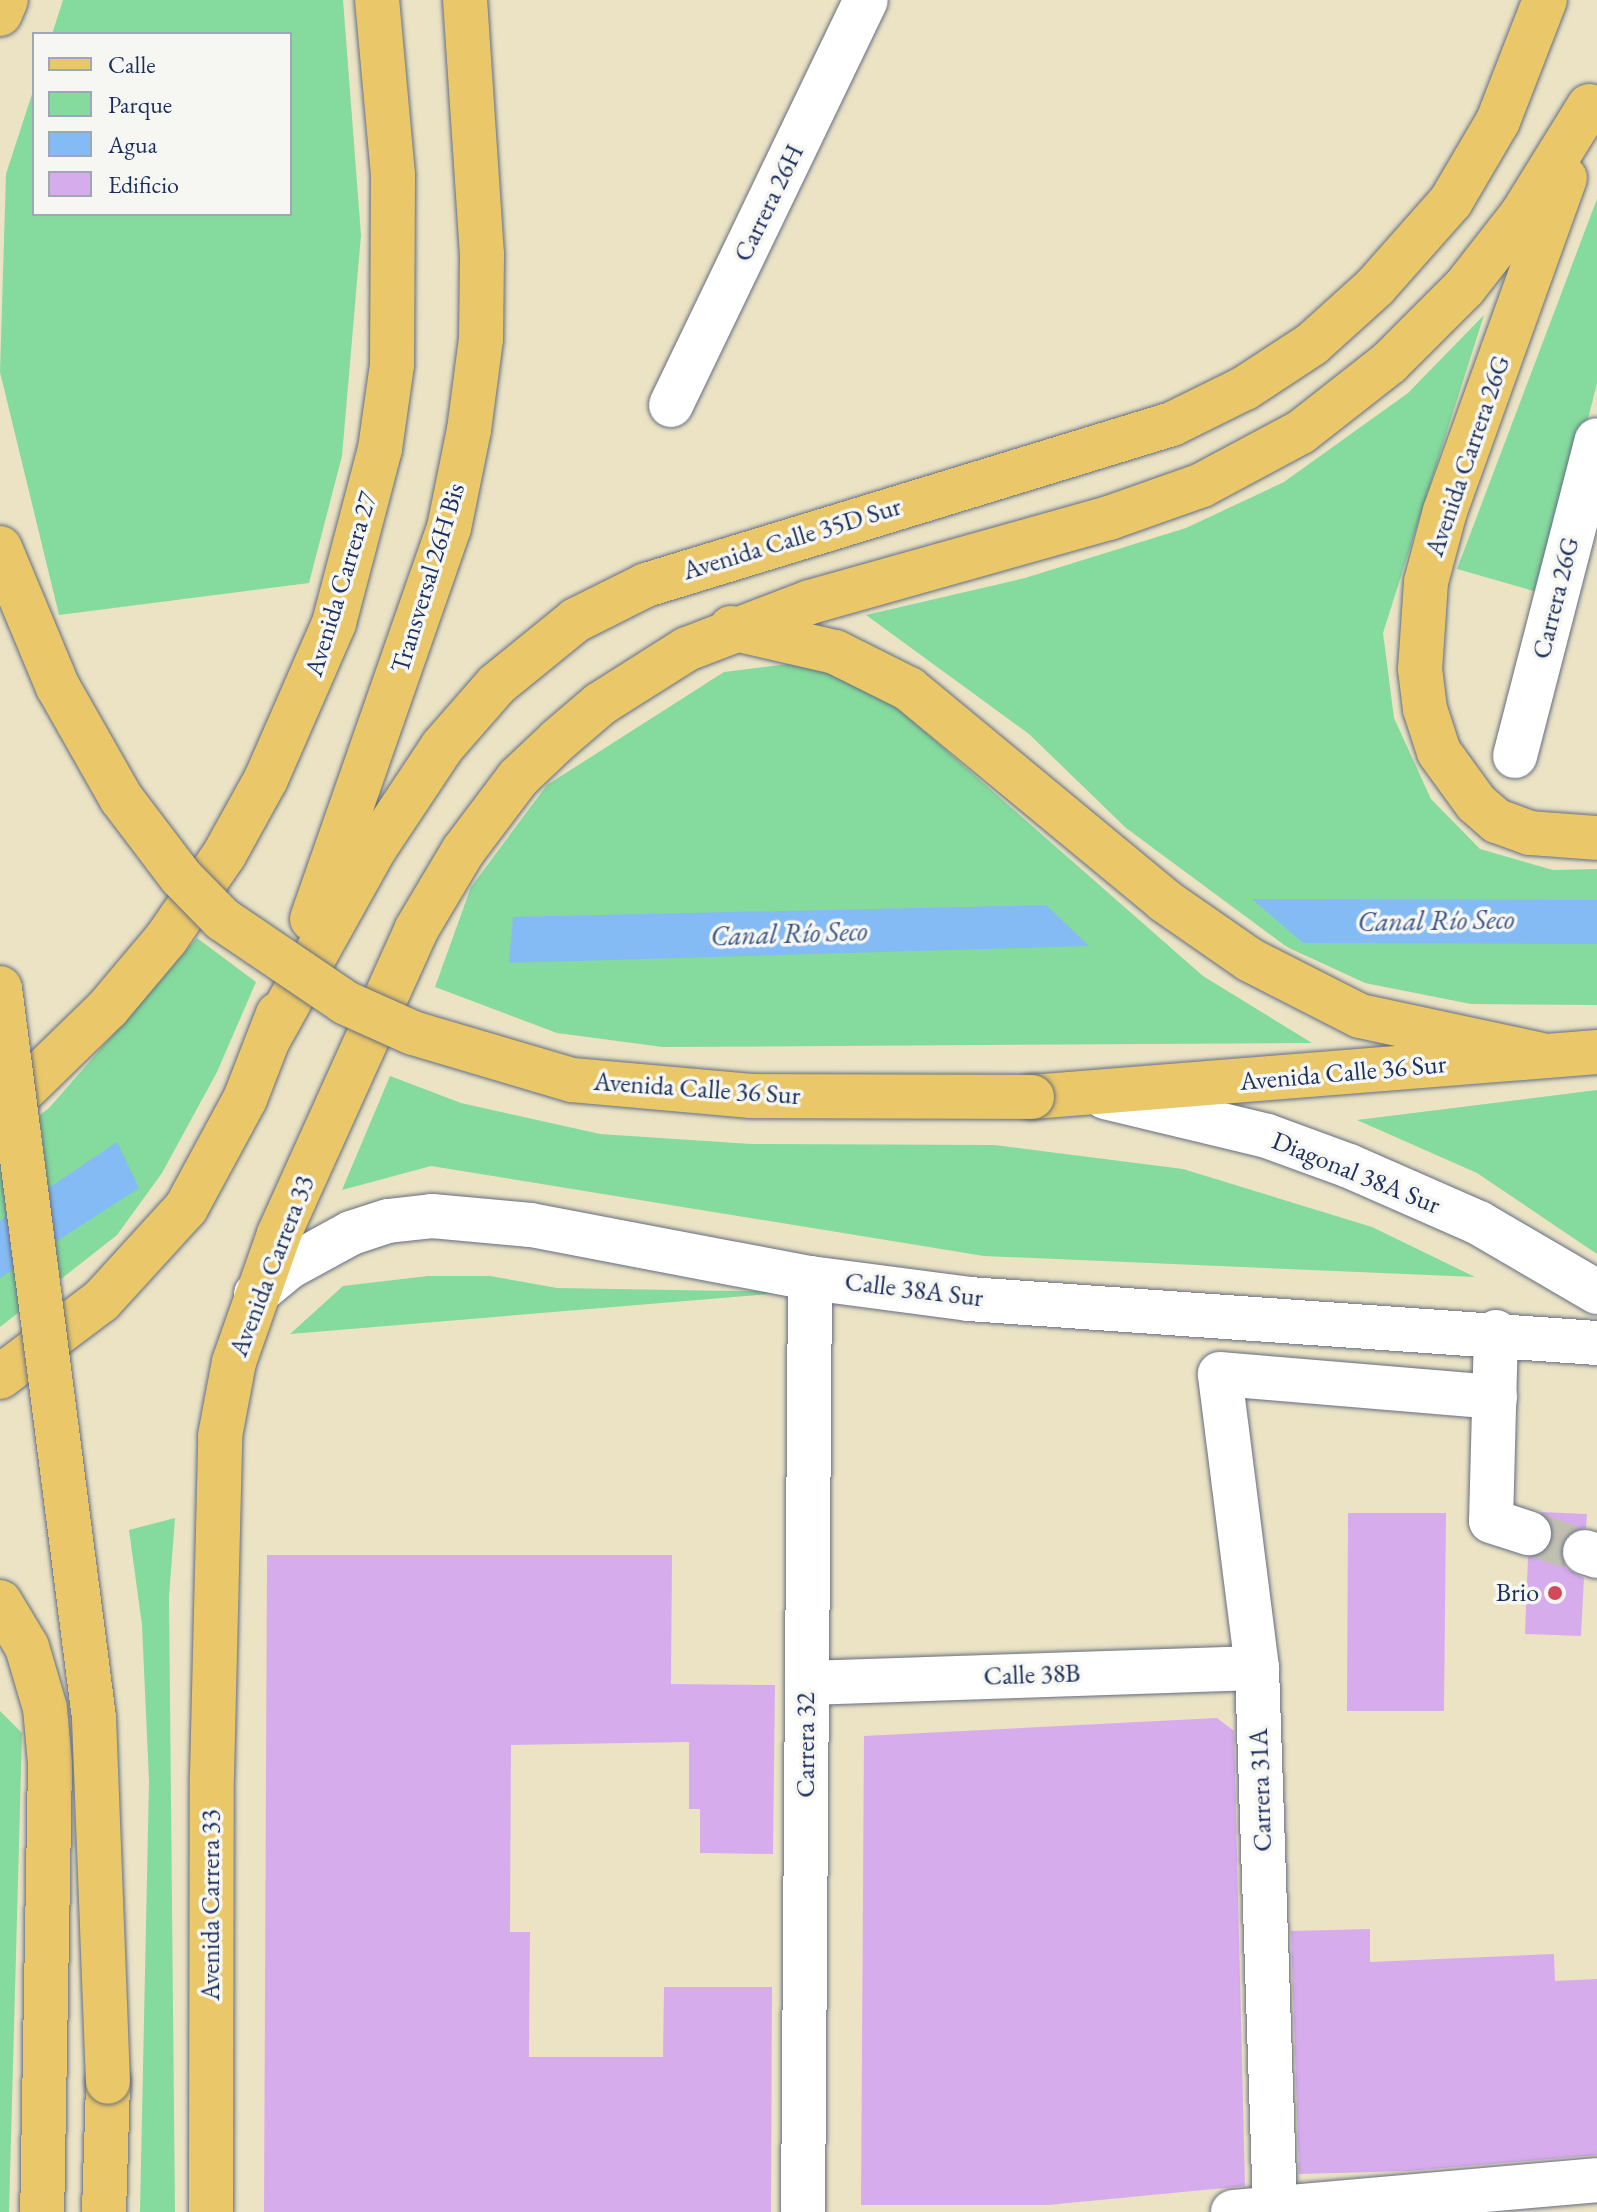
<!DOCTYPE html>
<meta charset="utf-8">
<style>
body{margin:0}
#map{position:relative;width:1597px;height:2212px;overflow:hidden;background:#ebe3c4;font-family:"EB Garamond",serif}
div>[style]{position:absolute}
.green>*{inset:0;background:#85da9d}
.water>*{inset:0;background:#85bbf4}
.building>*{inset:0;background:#d7aced}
.minor-tunnel>*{height:44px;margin-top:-22px;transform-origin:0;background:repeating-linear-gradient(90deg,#c1bfb0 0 44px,transparent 0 66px)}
.roads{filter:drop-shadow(0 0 2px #646e82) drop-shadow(0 0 2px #646e82)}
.minor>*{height:44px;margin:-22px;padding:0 22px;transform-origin:22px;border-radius:22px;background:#fff}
.major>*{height:44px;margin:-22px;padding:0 22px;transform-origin:22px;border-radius:22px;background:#eac769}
.bridges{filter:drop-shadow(0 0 2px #646e82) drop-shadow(0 0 2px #646e82)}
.major-bridge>*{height:44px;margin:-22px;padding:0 22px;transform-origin:22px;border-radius:22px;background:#eac769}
.dots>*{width:22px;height:22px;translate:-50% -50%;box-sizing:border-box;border:4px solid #f6f6f2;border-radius:50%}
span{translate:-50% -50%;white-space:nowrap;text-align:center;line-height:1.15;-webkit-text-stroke:7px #f6f6f2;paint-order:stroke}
.street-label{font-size:26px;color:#1b2f5e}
.poi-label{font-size:26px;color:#1b2f5e}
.right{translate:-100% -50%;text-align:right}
.water-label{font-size:28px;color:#365284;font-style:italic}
.legend{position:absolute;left:32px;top:32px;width:260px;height:184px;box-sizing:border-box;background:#f6f6f2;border:2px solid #9ea6b7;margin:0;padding:10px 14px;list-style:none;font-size:24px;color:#1b2f5e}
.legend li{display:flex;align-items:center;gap:16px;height:40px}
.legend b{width:40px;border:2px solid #9ea6b7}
</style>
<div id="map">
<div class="green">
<i style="clip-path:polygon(63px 0,343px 0,361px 235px,342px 456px,309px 583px,59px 615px,0 372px,6px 174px,34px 88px,34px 214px,290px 214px,290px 34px,52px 34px)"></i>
<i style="clip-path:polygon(1597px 199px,1597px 383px,1544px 594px,1457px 569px)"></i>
<i style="clip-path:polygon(1484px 315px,1383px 633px,1394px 718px,1431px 799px,1480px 849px,1553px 870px,1597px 869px,1597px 1005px,1471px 1004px,1365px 983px,1287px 947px,1126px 828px,1029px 734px,866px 615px,1025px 578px,1186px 528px,1284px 482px,1408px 393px)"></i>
<i style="clip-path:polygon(788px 664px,836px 671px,899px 709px,1203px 976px,1312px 1043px,663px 1047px,557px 1033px,435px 987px,471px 887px,547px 785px,724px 672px)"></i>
<i style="clip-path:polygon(197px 938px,256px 982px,217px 1072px,162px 1173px,117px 1235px,0 1327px,0 1147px,50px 1107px)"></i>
<i style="clip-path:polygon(390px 1076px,461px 1103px,600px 1134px,751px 1144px,994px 1145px,1183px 1169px,1372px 1227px,1475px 1277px,984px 1256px,431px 1166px,342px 1190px)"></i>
<i style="clip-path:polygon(1597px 1090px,1597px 1254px,1477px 1173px,1357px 1120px)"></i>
<i style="clip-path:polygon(428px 1276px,490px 1276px,557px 1288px,793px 1292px,290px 1334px,343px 1286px)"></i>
<i style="clip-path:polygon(175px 1518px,169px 1597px,175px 2212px,140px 2212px,149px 1781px,142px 1625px,129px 1530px)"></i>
<i style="clip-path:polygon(0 1711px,22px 1733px,9px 2212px,0 2212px)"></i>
</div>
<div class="water">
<i style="clip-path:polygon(1252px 899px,1597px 900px,1597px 944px,1303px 943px)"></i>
<i style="clip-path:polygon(1046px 905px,1089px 946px,509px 963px,513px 917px)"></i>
<i style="clip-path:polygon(117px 1142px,139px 1188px,0 1278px,0 1221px)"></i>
</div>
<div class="building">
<i style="clip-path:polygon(1540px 1512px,1587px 1514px,1586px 1528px,1568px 1534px,1560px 1556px,1567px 1569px,1584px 1578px,1581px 1636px,1525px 1634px,1528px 1557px,1545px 1552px,1553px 1540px,1553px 1527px)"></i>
<i style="clip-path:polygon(1348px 1513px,1446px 1513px,1444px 1711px,1347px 1711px)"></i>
<i style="clip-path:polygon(267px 1555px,672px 1555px,671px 1684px,775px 1685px,773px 1854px,700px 1853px,700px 1809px,689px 1809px,689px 1742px,511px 1745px,510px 1932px,530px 1932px,529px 2057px,663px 2057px,664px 1987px,772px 1987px,771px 2212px,264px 2212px)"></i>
<i style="clip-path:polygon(1217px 1718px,1234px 1731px,1245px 2186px,1048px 2205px,861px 2205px,864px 1736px)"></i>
<i style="clip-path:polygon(1370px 1929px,1370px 1962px,1554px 1954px,1555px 1981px,1597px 1979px,1597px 2155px,1409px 2171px,1299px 2174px,1291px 1931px)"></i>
</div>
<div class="minor-tunnel">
<i style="left:1529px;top:1533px;width:59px;rotate:18.7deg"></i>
</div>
<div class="roads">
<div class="minor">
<i style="left:671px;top:405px;width:449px;rotate:-64.3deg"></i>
<i style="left:1515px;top:756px;width:326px;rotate:-75.5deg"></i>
<i style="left:1105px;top:1097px;width:167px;rotate:13.5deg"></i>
<i style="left:1267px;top:1136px;width:87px;rotate:20.1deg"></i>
<i style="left:1349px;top:1166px;width:142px;rotate:23.7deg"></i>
<i style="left:1479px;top:1223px;width:137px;rotate:30.3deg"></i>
<i style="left:256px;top:1294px;width:43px;rotate:-39.3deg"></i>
<i style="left:289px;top:1267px;width:71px;rotate:-28.7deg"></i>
<i style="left:351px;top:1233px;width:39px;rotate:-18deg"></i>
<i style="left:388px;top:1221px;width:44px;rotate:-6.5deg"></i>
<i style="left:432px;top:1216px;width:99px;rotate:5.2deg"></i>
<i style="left:531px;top:1225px;width:284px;rotate:10.8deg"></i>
<i style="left:810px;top:1278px;width:160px;rotate:7.5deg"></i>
<i style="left:969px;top:1299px;width:630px;rotate:4.01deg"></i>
<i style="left:1496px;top:1332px;width:189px;rotate:91.5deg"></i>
<i style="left:1491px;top:1521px;width:40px;rotate:18deg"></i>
<i style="left:1585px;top:1552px;width:13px;rotate:18deg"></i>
<i style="left:807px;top:1683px;width:450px;rotate:-1.9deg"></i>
<i style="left:1275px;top:2208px;width:540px;rotate:-91.91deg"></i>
<i style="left:1257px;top:1668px;width:296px;rotate:-97.2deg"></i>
<i style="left:1220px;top:1374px;width:276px;rotate:4.8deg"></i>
<i style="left:803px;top:2212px;width:934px;rotate:-89.57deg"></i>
<i style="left:1233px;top:2212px;width:365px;rotate:-5deg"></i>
</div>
<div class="major">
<i style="left:0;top:14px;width:15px;rotate:-67deg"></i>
<i style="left:1565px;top:178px;width:354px;rotate:109.8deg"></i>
<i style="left:1445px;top:511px;width:73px;rotate:105deg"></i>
<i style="left:1426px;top:582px;width:87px;rotate:93.9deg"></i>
<i style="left:1420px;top:669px;width:40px;rotate:82.9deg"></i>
<i style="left:1425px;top:709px;width:45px;rotate:72deg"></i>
<i style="left:1439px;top:752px;width:63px;rotate:54deg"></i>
<i style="left:1476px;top:803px;width:28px;rotate:41deg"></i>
<i style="left:1497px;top:821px;width:35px;rotate:20deg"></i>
<i style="left:1530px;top:833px;width:67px;rotate:4.3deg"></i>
<i style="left:731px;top:628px;width:107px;rotate:13deg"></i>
<i style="left:835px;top:652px;width:83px;rotate:26.6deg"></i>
<i style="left:909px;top:689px;width:332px;rotate:39.6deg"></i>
<i style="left:1165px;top:901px;width:103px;rotate:34.8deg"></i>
<i style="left:1250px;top:960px;width:123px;rotate:27deg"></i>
<i style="left:1360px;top:1016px;width:186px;rotate:12.1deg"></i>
<i style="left:312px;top:919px;width:414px;rotate:-70.7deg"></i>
<i style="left:449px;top:528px;width:100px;rotate:-78.5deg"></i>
<i style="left:469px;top:430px;width:92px;rotate:-82.5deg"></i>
<i style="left:481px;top:339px;width:84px;rotate:-89.3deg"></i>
<i style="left:482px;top:255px;width:256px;rotate:-93.8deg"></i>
<i style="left:268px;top:1040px;width:220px;rotate:-60.9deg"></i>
<i style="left:375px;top:848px;width:121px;rotate:-56.4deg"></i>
<i style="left:442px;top:747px;width:82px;rotate:-48.9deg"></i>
<i style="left:496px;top:685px;width:103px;rotate:-39.1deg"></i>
<i style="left:576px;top:620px;width:78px;rotate:-26.6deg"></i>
<i style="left:646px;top:585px;width:550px;rotate:-17.02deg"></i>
<i style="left:1172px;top:424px;width:81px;rotate:-26.3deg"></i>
<i style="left:1245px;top:388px;width:80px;rotate:-33.3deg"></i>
<i style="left:1312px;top:344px;width:85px;rotate:-42.1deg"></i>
<i style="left:1375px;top:287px;width:115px;rotate:-48.5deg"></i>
<i style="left:1451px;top:201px;width:93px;rotate:-59.6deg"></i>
<i style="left:1498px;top:121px;width:130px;rotate:-68.8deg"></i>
<i style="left:1032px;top:1097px;width:567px;rotate:-4.55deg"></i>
<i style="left:0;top:1113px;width:151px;rotate:-44.2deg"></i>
<i style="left:108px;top:1008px;width:90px;rotate:-50deg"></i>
<i style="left:166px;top:939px;width:102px;rotate:-55.4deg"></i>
<i style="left:224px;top:855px;width:87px;rotate:-61.1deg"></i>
<i style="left:266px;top:779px;width:170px;rotate:-66.4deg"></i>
<i style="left:334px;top:623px;width:180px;rotate:-75.2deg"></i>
<i style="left:380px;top:449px;width:85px;rotate:-81.9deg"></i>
<i style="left:392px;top:365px;width:190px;rotate:-89.7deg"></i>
<i style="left:393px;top:175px;width:176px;rotate:-95.2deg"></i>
<i style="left:0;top:1377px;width:126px;rotate:-37deg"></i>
<i style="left:101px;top:1301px;width:126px;rotate:-47.6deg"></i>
<i style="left:186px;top:1208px;width:124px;rotate:-61.6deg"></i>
<i style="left:245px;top:1099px;width:91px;rotate:-68.8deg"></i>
<i style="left:0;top:1602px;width:52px;rotate:59deg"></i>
<i style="left:27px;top:1647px;width:64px;rotate:73.6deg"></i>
<i style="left:45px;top:1708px;width:55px;rotate:84.8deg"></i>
<i style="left:50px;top:1763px;width:449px;rotate:91deg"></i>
<i style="left:104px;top:2212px;width:130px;rotate:-88.2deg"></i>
<i style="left:211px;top:2212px;width:437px;rotate:-89.9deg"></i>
<i style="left:212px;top:1775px;width:339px;rotate:-88.6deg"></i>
<i style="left:220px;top:1436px;width:75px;rotate:-79.3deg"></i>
<i style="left:234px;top:1362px;width:136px;rotate:-70.6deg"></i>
<i style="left:279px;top:1234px;width:333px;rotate:-65.7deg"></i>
<i style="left:416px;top:930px;width:92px;rotate:-59.3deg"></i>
<i style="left:463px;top:851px;width:91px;rotate:-53deg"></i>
<i style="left:518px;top:778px;width:55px;rotate:-43.5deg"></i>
<i style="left:558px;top:740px;width:55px;rotate:-40.6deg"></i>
<i style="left:600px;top:704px;width:103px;rotate:-32.3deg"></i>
<i style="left:687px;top:649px;width:132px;rotate:-20.9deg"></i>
<i style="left:810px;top:602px;width:311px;rotate:-15.7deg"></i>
<i style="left:1109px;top:518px;width:99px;rotate:-19.5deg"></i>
<i style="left:1202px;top:485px;width:112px;rotate:-28.2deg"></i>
<i style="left:1301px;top:432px;width:112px;rotate:-38.1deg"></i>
<i style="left:1389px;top:363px;width:107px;rotate:-45deg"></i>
<i style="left:1465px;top:287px;width:93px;rotate:-52deg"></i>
<i style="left:1522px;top:214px;width:127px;rotate:-58.2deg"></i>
</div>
</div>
<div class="bridges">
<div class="major-bridge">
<i style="left:0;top:548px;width:151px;rotate:67.4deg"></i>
<i style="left:58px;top:687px;width:128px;rotate:60.4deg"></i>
<i style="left:121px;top:798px;width:99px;rotate:52.8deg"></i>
<i style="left:181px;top:877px;width:59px;rotate:45.7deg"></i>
<i style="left:222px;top:919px;width:150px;rotate:34.1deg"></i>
<i style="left:346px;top:1003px;width:73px;rotate:24.1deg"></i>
<i style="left:413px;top:1033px;width:166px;rotate:16.5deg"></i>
<i style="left:572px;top:1080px;width:180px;rotate:5.1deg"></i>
<i style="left:751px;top:1096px;width:281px;rotate:0.2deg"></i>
<i style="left:0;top:988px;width:736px;rotate:82.66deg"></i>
<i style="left:94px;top:1718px;width:364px;rotate:87.8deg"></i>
</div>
</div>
<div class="dots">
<i style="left:1555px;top:1593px;background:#d1495b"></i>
</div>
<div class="street-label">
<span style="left:769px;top:203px;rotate:-64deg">Carrera 26H</span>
<span style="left:1468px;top:456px;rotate:-71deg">Avenida Carrera 26G</span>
<span style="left:792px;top:539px;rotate:-17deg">Avenida Calle 35D Sur</span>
<span style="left:428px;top:578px;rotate:-73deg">Transversal 26H Bis</span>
<span style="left:341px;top:584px;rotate:-73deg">Avenida Carrera 27</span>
<span style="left:1556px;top:598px;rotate:-76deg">Carrera 26G</span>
<span style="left:1343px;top:1073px;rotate:-5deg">Avenida Calle 36 Sur</span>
<span style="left:697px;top:1089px;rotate:4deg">Avenida Calle 36 Sur</span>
<span style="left:1356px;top:1173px;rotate:22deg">Diagonal 38A Sur</span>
<span style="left:272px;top:1266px;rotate:-69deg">Avenida Carrera 33</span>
<span style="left:914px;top:1290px;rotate:7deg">Calle 38A Sur</span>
<span style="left:1032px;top:1675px;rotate:-2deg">Calle 38B</span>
<span style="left:806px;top:1745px;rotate:-90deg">Carrera 32</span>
<span style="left:1261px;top:1790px;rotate:-92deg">Carrera 31A</span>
<span style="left:211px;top:1905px;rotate:-90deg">Avenida Carrera 33</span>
</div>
<div class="poi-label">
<span class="right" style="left:1539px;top:1593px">Brio</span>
</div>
<div class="water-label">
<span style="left:1436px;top:920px;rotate:-1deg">Canal Río Seco</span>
<span style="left:789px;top:933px;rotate:-2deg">Canal Río Seco</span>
</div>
<ul class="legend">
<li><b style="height:10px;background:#eac769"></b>Calle</li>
<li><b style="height:22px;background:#85da9d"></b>Parque</li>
<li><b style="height:22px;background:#85bbf4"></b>Agua</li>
<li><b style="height:22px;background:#d7aced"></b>Edificio</li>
</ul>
</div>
